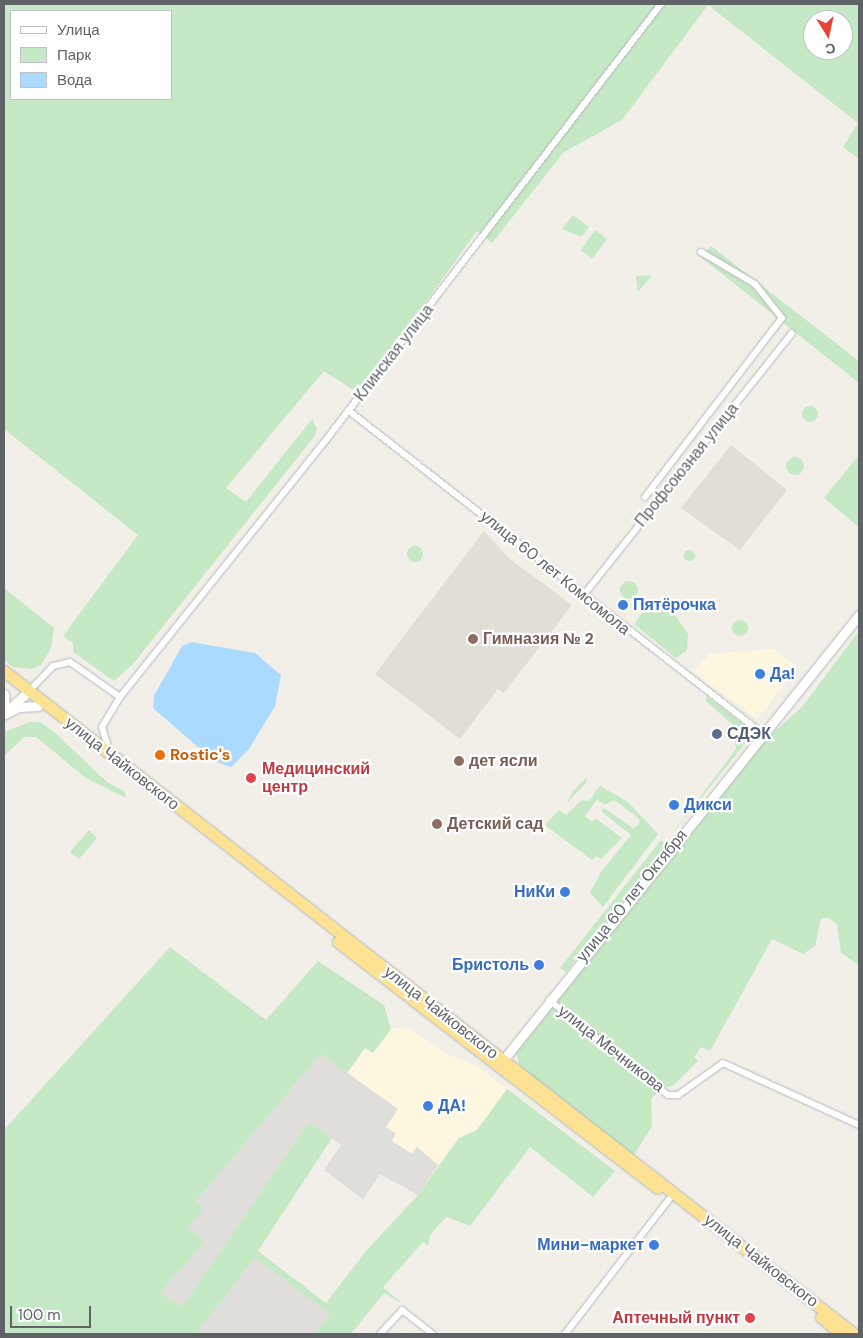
<!DOCTYPE html>
<meta charset="utf-8">
<style>
body{margin:0}
#map{position:relative;width:863px;height:1338px;overflow:hidden;background:#f1efe8;font-family:"DM Sans",sans-serif}
div>[style]{position:absolute}
.commercial>*{inset:0;background:#fef7e0}
.industrial>*{inset:0;background:#e0deda}
.education>*{inset:0;background:#e1ded6}
.green>*{inset:0;background:#c5e8c5}
.round{border-radius:50%}
.water>*{inset:0;background:#aadaff}
.roads{filter:drop-shadow(0 0 1px #b5b8bc) drop-shadow(0 0 1px #b5b8bc)}
.street>*{height:6px;margin:-3px;padding:0 3px;transform-origin:3px;border-radius:3px;background:#fff}
.secondary>*{height:9px;margin:-4.5px;padding:0 4.5px;transform-origin:4.5px;border-radius:4.5px;background:#fff}
.highway>*{height:11px;margin:-5.5px;padding:0 5.5px;transform-origin:5.5px;border-radius:5.5px;background:#fde293}
.dots>*{width:14px;height:14px;translate:-50% -50%;box-sizing:border-box;border:2px solid #fff;border-radius:50%}
span{translate:-50% -50%;white-space:nowrap;text-align:center;line-height:1.15;-webkit-text-stroke:4.5px #fff;paint-order:stroke}
.street-label{font-size:16px;color:#5f6368}
.shop-label{font-size:16px;color:#366cbe;font-weight:700}
.left{translate:0 -50%;text-align:left}
.right{translate:-100% -50%;text-align:right}
.education-label{font-size:16px;color:#785e54;font-weight:700}
.service-label{font-size:16px;color:#4e5e75;font-weight:700}
.food-label{font-size:16px;color:#c56008;font-weight:700}
.health-label{font-size:16px;color:#be3a42;font-weight:700}
.frame{position:absolute;inset:0;border:5px solid #5f6368;pointer-events:none}
.legend{position:absolute;left:10px;top:10px;width:162px;height:90px;box-sizing:border-box;background:#fff;border:1px solid #bfc1c3;margin:0;padding:6px 9px;list-style:none;font-size:15px;color:#5f6368}
.legend li{display:flex;align-items:center;gap:10px;height:25px}
.legend b{width:25px;border:1px solid #bfc1c3}
.north{position:absolute;left:803px;top:10px;width:50px;height:50px;box-sizing:border-box;background:#fff;border:1px solid #bfc1c3;border-radius:50%;rotate:170deg;font-size:14px;font-weight:700;line-height:20px;text-align:center;color:#5f6368}
.north::after{content:'';display:block;margin:auto;width:18px;height:22px;background:#ea4335;clip-path:polygon(50% 0,100% 100%,50% 72%,0 100%)}
.scale{position:absolute;left:10px;top:1306px;width:81px;height:22px;box-sizing:border-box;border:2px solid #5f6368;border-top:0;padding-left:6px;font-size:15px;line-height:18px;white-space:nowrap;color:#5f6368;-webkit-text-stroke:4px #fff;paint-order:stroke}
</style>
<div id="map">
<div class="commercial">
<i style="clip-path:polygon(773px 649px,797px 668px,757px 719px,694px 672px,709px 654px)"></i>
<i style="clip-path:polygon(407px 1027px,448px 1054px,477px 1066px,507px 1089px,477px 1130px,459px 1138px,438px 1165px,417px 1147px,413px 1154px,392px 1141px,386px 1127px,398px 1109px,347px 1073px,365px 1048px,373px 1053px,391px 1029px)"></i>
</div>
<div class="industrial">
<i style="clip-path:polygon(321px 1054px,398px 1109px,386px 1127px,396px 1134px,392px 1141px,412px 1154px,417px 1147px,438px 1165px,418px 1195px,380px 1174px,363px 1199px,324px 1170px,341px 1145px,309px 1122px,182px 1307px,160px 1293px,205px 1241px,188px 1228px,195px 1202px)"></i>
<i style="clip-path:polygon(255px 1258px,330px 1314px,315px 1334px,196px 1334px)"></i>
</div>
<div class="education">
<i style="clip-path:polygon(731px 445px,787px 490px,740px 550px,681px 508px)"></i>
<i style="clip-path:polygon(484px 531px,510px 559px,572px 605px,504px 693px,498px 689px,460px 739px,375px 674px)"></i>
</div>
<div class="green">
<i style="clip-path:polygon(evenodd,4px 4px,859px 4px,859px 159px,843px 147px,858px 123px,708px 5px,622px 120px,564px 152px,492px 243px,477px 231px,393px 347px,398px 356px,381px 375px,367px 380px,358px 393px,324px 371px,226px 488px,246px 502px,312px 419px,317px 429px,314px 437px,133px 664px,114px 681px,73px 652px,73px 643px,63px 636px,138px 535px,4px 429px,4px 4px,11px 11px,171px 11px,171px 99px,11px 99px,11px 11px,4px 4px,813px 20px,843px 20px,843px 50px,813px 50px,813px 20px)"></i>
<i style="clip-path:polygon(573px 215px,589px 227px,581px 237px,562px 229px)"></i>
<i style="clip-path:polygon(595px 230px,607px 239px,592px 259px,581px 250px)"></i>
<i style="clip-path:polygon(711px 246px,859px 361px,859px 383px,701px 257px)"></i>
<i style="clip-path:polygon(652px 275px,638px 292px,636px 276px)"></i>
<i class="round" style="left:802px;top:406px;width:16px;height:16px"></i>
<i style="clip-path:polygon(859px 455px,859px 527px,824px 498px)"></i>
<i class="round" style="left:786px;top:457px;width:18px;height:18px"></i>
<i class="round" style="left:407px;top:546px;width:16px;height:16px"></i>
<i class="round" style="left:683.5px;top:549.5px;width:11px;height:11px"></i>
<i class="round" style="left:620px;top:581px;width:18px;height:18px"></i>
<i style="clip-path:polygon(4px 588px,54px 628px,51px 648px,41px 665px,32px 669px,13px 667px,4px 660px)"></i>
<i style="clip-path:polygon(666px 602px,688px 634px,687px 650px,676px 658px,634px 624px,648px 605px)"></i>
<i class="round" style="left:732px;top:620px;width:16px;height:16px"></i>
<i style="clip-path:polygon(859px 631px,859px 965px,841px 953px,837px 924px,829px 918px,821px 918px,815px 946px,803px 954px,772px 939px,710px 1051px,701px 1047px,694px 1057px,698px 1061px,673px 1086px,663px 1088px,651px 1099px,652px 1126px,633px 1157px,520px 1067px,516px 1052px,763px 742px,802px 707px)"></i>
<i style="clip-path:polygon(706px 696px,749px 728px,751px 736px,673px 833px,736px 749px,733px 725px,706px 701px)"></i>
<i style="clip-path:polygon(30px 722px,40px 722px,54px 732px,107px 782px,125px 792px,126px 798px,86px 778px,36px 737px,24px 737px,4px 756px,4px 732px)"></i>
<i style="clip-path:polygon(587px 777px,586px 783px,567px 803px,573px 791px)"></i>
<i style="clip-path:polygon(600px 786px,628px 802px,658px 834px,603px 907px,590px 893px,601px 872px,631px 835px,601px 811px,604px 808px,634px 829px,640px 822px,637px 817px,614px 800px,605px 805px,597px 799px,585px 816px,592px 822px,595px 818px,622px 838px,601px 859px,596px 856px,592px 860px,545px 825px,559px 810px,566px 815px,582px 800px,589px 801px)"></i>
<i style="clip-path:polygon(89px 830px,97px 838px,79px 859px,70px 852px)"></i>
<i style="clip-path:polygon(661px 840px,667px 845px,566px 972px,560px 968px)"></i>
<i style="clip-path:polygon(170px 947px,266px 1020px,318px 961px,384px 1005px,391px 1029px,373px 1053px,365px 1048px,347px 1073px,321px 1054px,195px 1202px,204px 1208px,188px 1228px,205px 1241px,160px 1293px,182px 1307px,309px 1122px,332px 1138px,258px 1251px,326px 1303px,366px 1251px,418px 1195px,459px 1138px,477px 1130px,507px 1089px,615px 1171px,593px 1197px,530px 1147px,470px 1226px,446px 1217px,430px 1235px,428px 1246px,423px 1242px,383px 1287px,403px 1304px,384px 1293px,351px 1334px,315px 1334px,330px 1314px,255px 1258px,196px 1334px,4px 1334px,4px 1130px)"></i>
</div>
<div class="water">
<i style="clip-path:polygon(191px 642px,255px 653px,281px 675px,275px 706px,249px 749px,231px 767px,214px 761px,153px 708px,154px 696px,182px 646px)"></i>
</div>
<div class="roads">
<div class="street">
<i style="left:349px;top:411px;width:525px;rotate:37.96deg"></i>
<i style="left:645px;top:497px;width:225px;rotate:-52.6deg"></i>
<i style="left:782px;top:318px;width:43px;rotate:-128.5deg"></i>
<i style="left:755px;top:284px;width:63px;rotate:-149.3deg"></i>
<i style="left:582px;top:597px;width:337px;rotate:-51.5deg"></i>
<i style="left:29px;top:691px;width:35px;rotate:-46deg"></i>
<i style="left:53px;top:666px;width:17px;rotate:-13deg"></i>
<i style="left:70px;top:662px;width:61px;rotate:35deg"></i>
<i style="left:109px;top:750px;width:24px;rotate:-107deg"></i>
<i style="left:102px;top:727px;width:35px;rotate:-59deg"></i>
<i style="left:120px;top:697px;width:339px;rotate:-51.3deg"></i>
<i style="left:332px;top:432px;width:540px;rotate:-52.45deg"></i>
<i style="left:549px;top:1000px;width:152px;rotate:38.6deg"></i>
<i style="left:668px;top:1095px;width:10px"></i>
<i style="left:678px;top:1095px;width:55px;rotate:-35.4deg"></i>
<i style="left:723px;top:1063px;width:149px;rotate:24.5deg"></i>
<i style="left:380px;top:1334px;width:33px;rotate:-47deg"></i>
<i style="left:402px;top:1310px;width:39px;rotate:38deg"></i>
<i style="left:565px;top:1334px;width:172px;rotate:-52.3deg"></i>
</div>
<div class="secondary">
<i style="left:4px;top:694px;width:20px;rotate:87deg"></i>
<i style="left:9px;top:709px;width:27px;rotate:-42deg"></i>
<i style="left:5px;top:714px;width:16px;rotate:-27deg"></i>
<i style="left:19px;top:707px;width:19px;rotate:-3deg"></i>
<i style="left:500px;top:1064px;width:575px;rotate:-51.36deg"></i>
</div>
<div class="highway">
<i style="left:4px;top:671px;width:1078px;rotate:37.95deg"></i>
<i style="left:338px;top:942px;width:403px;rotate:37.6deg"></i>
<i style="left:821px;top:1317px;width:26px;rotate:40deg"></i>
</div>
</div>
<div class="dots">
<i style="left:623px;top:605px;background:#3f7fe0"></i>
<i style="left:473px;top:639px;background:#8d6e63"></i>
<i style="left:760px;top:674px;background:#3f7fe0"></i>
<i style="left:717px;top:734px;background:#5c6f8a"></i>
<i style="left:160px;top:755px;background:#e8710a"></i>
<i style="left:459px;top:761px;background:#8d6e63"></i>
<i style="left:251px;top:778px;background:#e0444e"></i>
<i style="left:674px;top:805px;background:#3f7fe0"></i>
<i style="left:437px;top:824px;background:#8d6e63"></i>
<i style="left:565px;top:892px;background:#3f7fe0"></i>
<i style="left:539px;top:965px;background:#3f7fe0"></i>
<i style="left:428px;top:1106px;background:#3f7fe0"></i>
<i style="left:654px;top:1245px;background:#3f7fe0"></i>
<i style="left:750px;top:1318px;background:#e0444e"></i>
</div>
<div class="street-label">
<span style="left:394px;top:353px;rotate:-52deg">Клинская улица</span>
<span style="left:687px;top:465px;rotate:-51deg">Профсоюзная улица</span>
<span style="left:555px;top:573px;rotate:39deg">улица 60 лет Комсомола</span>
<span style="left:122px;top:764px;rotate:38deg">улица Чайковского</span>
<span style="left:632px;top:896px;rotate:-51deg">улица 60 лет Октября</span>
<span style="left:441px;top:1013px;rotate:38deg">улица Чайковского</span>
<span style="left:611px;top:1049px;rotate:38deg">улица Мечникова</span>
<span style="left:761px;top:1261px;rotate:38deg">улица Чайковского</span>
</div>
<div class="shop-label">
<span class="left" style="left:633px;top:605px">Пятёрочка</span>
<span class="left" style="left:770px;top:674px">Да!</span>
<span class="left" style="left:684px;top:805px">Дикси</span>
<span class="right" style="left:555px;top:892px">НиКи</span>
<span class="right" style="left:529px;top:965px">Бристоль</span>
<span class="left" style="left:438px;top:1106px">ДА!</span>
<span class="right" style="left:644px;top:1245px">Мини-маркет</span>
</div>
<div class="education-label">
<span class="left" style="left:483px;top:639px">Гимназия № 2</span>
<span class="left" style="left:469px;top:761px">дет ясли</span>
<span class="left" style="left:447px;top:824px">Детский сад</span>
</div>
<div class="service-label">
<span class="left" style="left:727px;top:734px">СДЭК</span>
</div>
<div class="food-label">
<span class="left" style="left:170px;top:755px">Rostic's</span>
</div>
<div class="health-label">
<span class="left" style="left:262px;top:778px">Медицинский<br>центр</span>
<span class="right" style="left:740px;top:1318px">Аптечный пункт</span>
</div>
<div class="frame"></div>
<ul class="legend">
<li><b style="height:6px;background:#fff"></b>Улица</li>
<li><b style="height:14px;background:#c5e8c5"></b>Парк</li>
<li><b style="height:14px;background:#aadaff"></b>Вода</li>
</ul>
<div class="north">С</div>
<div class="scale">100 m</div>
</div>
